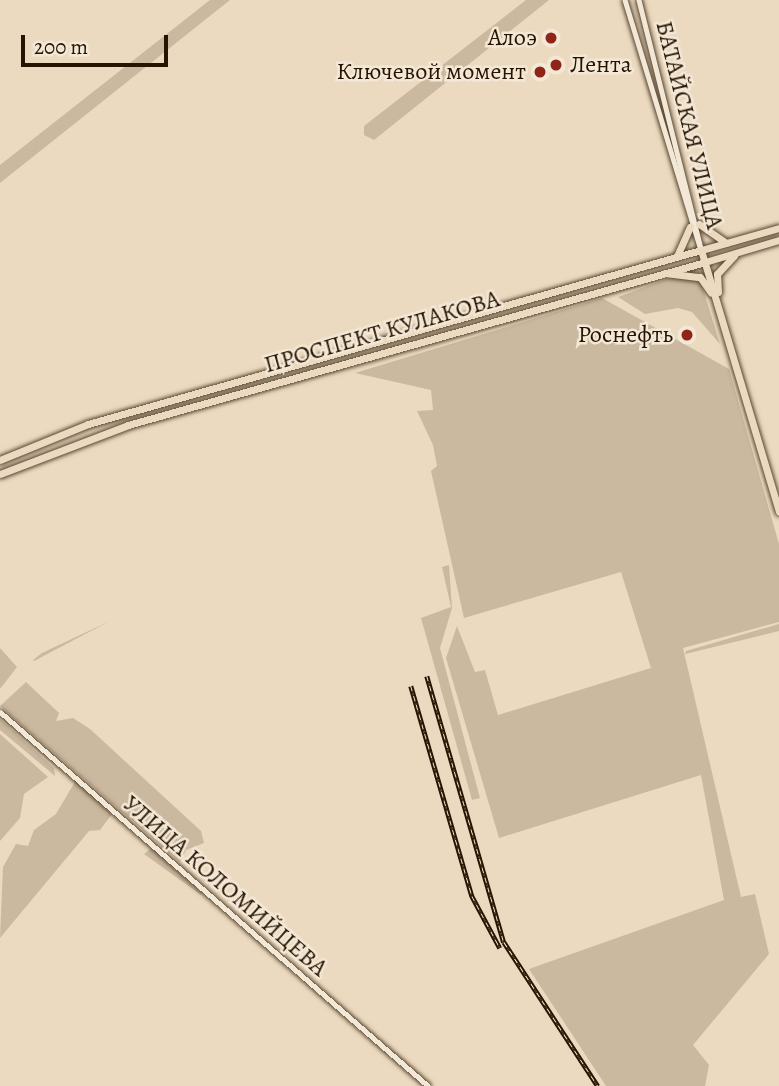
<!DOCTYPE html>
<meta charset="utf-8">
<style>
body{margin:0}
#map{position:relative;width:779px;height:1086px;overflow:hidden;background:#ecdac0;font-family:Alegreya,serif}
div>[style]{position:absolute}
.green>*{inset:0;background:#cab89f}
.roads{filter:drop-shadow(0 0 2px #574630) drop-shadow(0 0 2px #574630)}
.minor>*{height:4.5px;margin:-2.25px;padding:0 2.25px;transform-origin:2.25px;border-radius:2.25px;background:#f3e7d6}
.tertiary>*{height:5px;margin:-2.5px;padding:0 2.5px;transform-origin:2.5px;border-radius:2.5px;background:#f3e7d6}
.primary>*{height:7px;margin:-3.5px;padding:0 3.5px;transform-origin:3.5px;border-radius:3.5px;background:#ecdac0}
.trunk>*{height:7px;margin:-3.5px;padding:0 3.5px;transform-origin:3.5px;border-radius:3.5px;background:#ecdac0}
.rail>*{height:4.5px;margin-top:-2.25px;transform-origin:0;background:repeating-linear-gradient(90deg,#f3e7d6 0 5px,#251400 0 10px);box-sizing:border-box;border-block:2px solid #251400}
.dots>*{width:19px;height:19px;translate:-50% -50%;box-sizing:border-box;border:4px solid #f3e7d6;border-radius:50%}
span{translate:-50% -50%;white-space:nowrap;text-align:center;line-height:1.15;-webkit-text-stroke:5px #f3e7d6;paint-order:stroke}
.poi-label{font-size:24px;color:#251400}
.right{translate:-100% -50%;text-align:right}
.left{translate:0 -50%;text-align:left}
.street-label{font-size:24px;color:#251400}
.scale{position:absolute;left:21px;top:35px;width:147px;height:32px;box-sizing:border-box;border:4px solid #251400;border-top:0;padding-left:9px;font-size:21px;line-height:24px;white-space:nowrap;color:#251400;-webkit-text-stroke:5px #f3e7d6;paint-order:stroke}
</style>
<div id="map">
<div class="green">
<i style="clip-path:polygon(210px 0,230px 0,0 183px,0 165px)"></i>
<i style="clip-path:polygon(526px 0,549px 0,374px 140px,364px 135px,364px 126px)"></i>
<i style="clip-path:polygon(675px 276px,701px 283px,720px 344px,692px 312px,678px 308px,645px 314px,618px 297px)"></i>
<i style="clip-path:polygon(602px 298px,729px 369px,779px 544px,779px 622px,683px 648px,741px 897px,755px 894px,769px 954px,693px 1045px,709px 1065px,705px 1086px,606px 1086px,529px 969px,724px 900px,701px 775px,499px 838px,446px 658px,457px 626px,475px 672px,485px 670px,498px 715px,651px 668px,621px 572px,464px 618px,431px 471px,437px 466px,433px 445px,417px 411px,433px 410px,431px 390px,355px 373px)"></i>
<i style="clip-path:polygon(449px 565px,452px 608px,440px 648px,480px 798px,472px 800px,421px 618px,451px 607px,442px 567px)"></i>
<i style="clip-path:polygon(110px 621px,34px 661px,33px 660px,42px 653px)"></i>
<i style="clip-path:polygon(779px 624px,779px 631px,685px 654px,686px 651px)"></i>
<i style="clip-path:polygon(0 648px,17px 667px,0 689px)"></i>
<i style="clip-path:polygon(26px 682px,59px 713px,56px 721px,73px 718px,90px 729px,201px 831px,204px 843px,186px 850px,180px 862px,0 706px)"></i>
<i style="clip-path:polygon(0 719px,54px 768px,55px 776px,0 730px)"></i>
<i style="clip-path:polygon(0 734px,48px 777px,24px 794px,20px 818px,0 841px)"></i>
<i style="clip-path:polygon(76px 780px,112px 814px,100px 830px,89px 831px,0 938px,3px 867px,16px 844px,28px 846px,34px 830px,56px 814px)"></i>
<i style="clip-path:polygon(152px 848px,202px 893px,201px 895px,144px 854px)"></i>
</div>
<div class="roads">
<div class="minor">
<i style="left:625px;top:0;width:261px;rotate:73.1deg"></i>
<i style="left:639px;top:0;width:257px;rotate:76deg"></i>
</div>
<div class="tertiary">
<i style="left:0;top:712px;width:568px;rotate:41.15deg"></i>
</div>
<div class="primary">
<i style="left:677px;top:256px;width:32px;rotate:-66deg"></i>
<i style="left:0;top:460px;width:95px;rotate:-22.2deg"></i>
<i style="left:88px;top:424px;width:637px;rotate:-15.85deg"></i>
<i style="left:0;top:474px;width:137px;rotate:-20.9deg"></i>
<i style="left:128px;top:425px;width:600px;rotate:-15.77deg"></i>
</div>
<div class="trunk">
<i style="left:699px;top:224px;width:33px;rotate:35deg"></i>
<i style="left:779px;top:228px;width:81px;rotate:164.2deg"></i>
<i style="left:701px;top:250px;width:273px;rotate:73.4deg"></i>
<i style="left:705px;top:262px;width:77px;rotate:-16.6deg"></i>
<i style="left:665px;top:273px;width:35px;rotate:7deg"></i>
<i style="left:700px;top:277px;width:19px;rotate:55deg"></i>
<i style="left:718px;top:292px;width:18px;rotate:-93deg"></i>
<i style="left:717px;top:274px;width:25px;rotate:-47deg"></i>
</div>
</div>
<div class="rail">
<i style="left:427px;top:676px;width:277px;rotate:73.9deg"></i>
<i style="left:504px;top:942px;width:172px;rotate:56.9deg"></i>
<i style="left:411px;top:686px;width:219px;rotate:73.8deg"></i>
<i style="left:472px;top:896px;width:59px;rotate:61.7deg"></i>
</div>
<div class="dots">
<i style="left:551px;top:38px;background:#8f2418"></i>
<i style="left:556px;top:65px;background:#8f2418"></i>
<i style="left:540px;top:72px;background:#8f2418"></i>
<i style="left:687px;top:335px;background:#8f2418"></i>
</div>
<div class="poi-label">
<span class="right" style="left:537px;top:38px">Алоэ</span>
<span class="left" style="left:570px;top:65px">Лента</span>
<span class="right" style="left:526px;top:72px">Ключевой момент</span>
<span class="right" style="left:673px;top:335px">Роснефть</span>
</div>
<div class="street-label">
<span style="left:689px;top:125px;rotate:76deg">БАТАЙСКАЯ УЛИЦА</span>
<span style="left:382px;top:332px;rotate:-16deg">ПРОСПЕКТ КУЛАКОВА</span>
<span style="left:225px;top:886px;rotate:41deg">УЛИЦА КОЛОМИЙЦЕВА</span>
</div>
<div class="scale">200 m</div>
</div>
